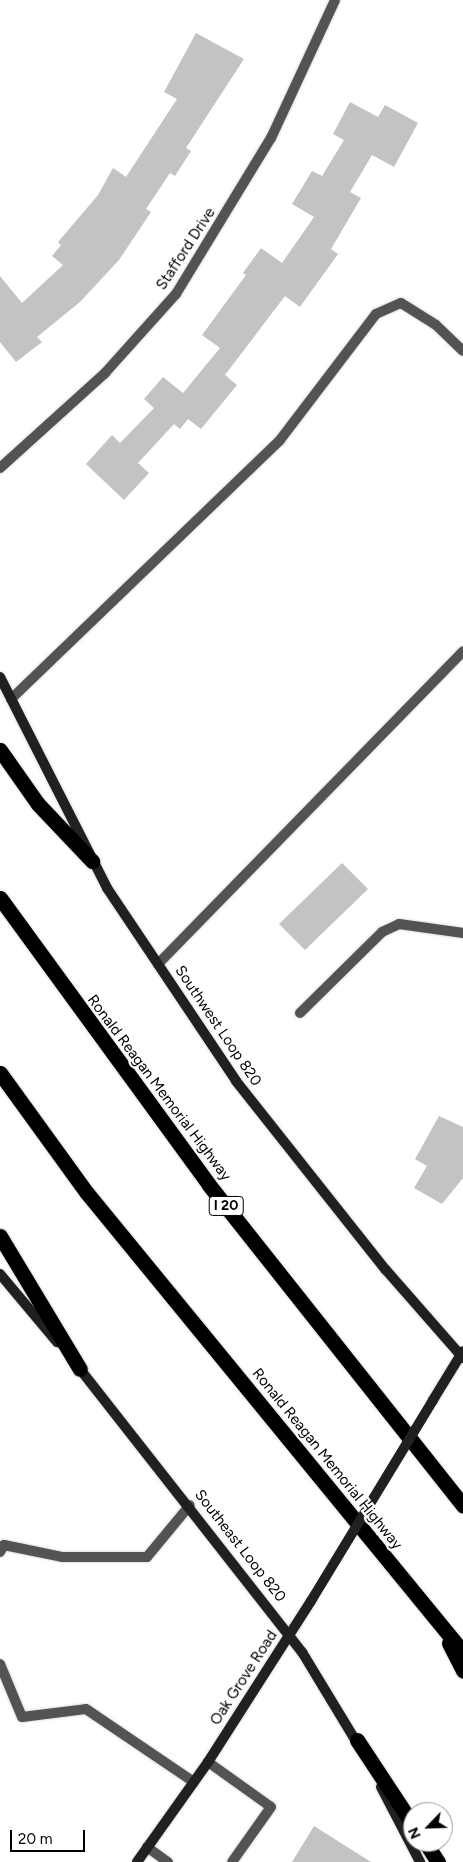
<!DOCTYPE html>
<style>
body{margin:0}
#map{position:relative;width:463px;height:1862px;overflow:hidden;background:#fff;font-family:Figtree,sans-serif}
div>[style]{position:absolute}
.building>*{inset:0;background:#c3c3c3}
.roads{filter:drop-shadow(0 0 1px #dbdbdb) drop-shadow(0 0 1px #dbdbdb)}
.lane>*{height:10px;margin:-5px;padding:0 5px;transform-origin:5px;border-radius:5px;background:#535353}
.street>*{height:10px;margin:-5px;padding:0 5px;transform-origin:5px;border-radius:5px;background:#535353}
.secondary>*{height:10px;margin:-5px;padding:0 5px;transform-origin:5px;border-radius:5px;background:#202020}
.highway>*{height:15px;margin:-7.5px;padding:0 7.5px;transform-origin:7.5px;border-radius:7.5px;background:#000}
.secondary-bridge>*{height:10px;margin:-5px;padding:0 5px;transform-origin:5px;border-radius:5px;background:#202020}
span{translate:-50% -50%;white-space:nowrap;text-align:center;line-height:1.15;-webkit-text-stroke:4.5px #fff;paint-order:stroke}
.shield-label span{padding:1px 4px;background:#fff;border:1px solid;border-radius:4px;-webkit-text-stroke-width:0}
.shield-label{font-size:14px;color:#000;font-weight:700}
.street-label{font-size:15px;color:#000}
.north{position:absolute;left:403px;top:1802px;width:50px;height:50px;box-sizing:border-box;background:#fff;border:1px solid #999;border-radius:50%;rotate:246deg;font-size:14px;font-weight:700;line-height:20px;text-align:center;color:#000}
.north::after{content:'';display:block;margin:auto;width:18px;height:22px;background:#000;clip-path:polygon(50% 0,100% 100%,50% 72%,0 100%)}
.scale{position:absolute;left:10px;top:1830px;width:75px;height:22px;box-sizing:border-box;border:2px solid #000;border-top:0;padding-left:6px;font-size:15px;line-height:18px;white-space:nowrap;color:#000;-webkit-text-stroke:4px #fff;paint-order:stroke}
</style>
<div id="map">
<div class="building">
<i style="clip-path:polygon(196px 33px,244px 59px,186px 148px,191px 151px,175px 176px,170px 173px,146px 209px,151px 212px,119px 260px,80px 302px,37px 337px,42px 342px,16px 362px,0 342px,0 276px,22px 303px,63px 265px,52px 256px,61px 245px,58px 242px,98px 195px,113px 168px,126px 177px,177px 99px,164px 92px)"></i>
<i style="clip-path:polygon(350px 102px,378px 117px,385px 105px,418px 123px,394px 167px,372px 155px,350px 192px,361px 198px,331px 249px,338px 254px,300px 307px,285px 296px,225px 375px,237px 385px,201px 429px,188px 419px,180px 429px,174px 424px,138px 463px,149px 473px,124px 500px,86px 464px,112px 435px,120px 443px,154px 408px,144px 399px,163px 377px,183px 393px,220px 348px,202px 335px,246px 275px,243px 273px,261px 248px,282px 263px,314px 217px,292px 204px,312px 171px,322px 176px,344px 140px,333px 134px)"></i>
<i style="clip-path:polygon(342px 863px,368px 889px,305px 950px,279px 924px)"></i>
<i style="clip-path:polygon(439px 1116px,463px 1127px,463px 1178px,442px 1204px,414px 1188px,427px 1166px,415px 1159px)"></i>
<i style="clip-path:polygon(314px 1826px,371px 1862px,292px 1862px)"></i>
</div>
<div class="roads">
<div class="lane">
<i style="left:11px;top:699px;width:373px;rotate:-43.9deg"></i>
<i style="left:280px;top:440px;width:158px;rotate:-52.7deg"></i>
<i style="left:376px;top:314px;width:27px;rotate:-24deg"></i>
<i style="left:401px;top:303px;width:41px;rotate:32.2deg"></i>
<i style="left:436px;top:325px;width:37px;rotate:44deg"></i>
<i style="left:158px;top:964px;width:437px;rotate:-45.7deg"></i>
<i style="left:300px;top:1013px;width:115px;rotate:-44.6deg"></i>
<i style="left:382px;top:932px;width:19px;rotate:-25deg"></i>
<i style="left:399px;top:924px;width:65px;rotate:8deg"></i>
<i style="left:0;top:1552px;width:8px;rotate:-60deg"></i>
<i style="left:4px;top:1545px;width:59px;rotate:11.7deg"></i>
<i style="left:62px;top:1557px;width:85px"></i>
<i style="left:147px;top:1557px;width:67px;rotate:-50.4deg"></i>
<i style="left:0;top:1664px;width:57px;rotate:67.5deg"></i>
<i style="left:22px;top:1717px;width:64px;rotate:-7.1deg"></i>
<i style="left:86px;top:1709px;width:130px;rotate:34.1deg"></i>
<i style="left:208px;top:1762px;width:77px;rotate:35.5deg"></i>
<i style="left:271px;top:1807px;width:67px;rotate:125.3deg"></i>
<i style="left:147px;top:1847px;width:26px;rotate:36deg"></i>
</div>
<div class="street">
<i style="left:0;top:468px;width:142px;rotate:-42.1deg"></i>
<i style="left:105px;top:373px;width:106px;rotate:-48.1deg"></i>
<i style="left:176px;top:294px;width:183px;rotate:-58.7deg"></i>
<i style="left:271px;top:138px;width:152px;rotate:-65.1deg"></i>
</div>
<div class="secondary">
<i style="left:0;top:677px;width:237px;rotate:63.1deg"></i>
<i style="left:107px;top:888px;width:232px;rotate:56.2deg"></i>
<i style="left:236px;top:1081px;width:241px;rotate:51.6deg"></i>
<i style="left:386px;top:1270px;width:117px;rotate:48.8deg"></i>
<i style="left:0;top:1274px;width:89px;rotate:50deg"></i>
<i style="left:76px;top:1364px;width:366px;rotate:51.9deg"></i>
<i style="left:302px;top:1652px;width:110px;rotate:58.8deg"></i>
<i style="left:433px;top:1400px;width:57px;rotate:-58.5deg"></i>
<i style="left:381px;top:1787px;width:85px;rotate:62.5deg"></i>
<i style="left:137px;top:1862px;width:123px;rotate:-54.6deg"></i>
<i style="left:208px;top:1762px;width:191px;rotate:-57.4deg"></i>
</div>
<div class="highway">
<i style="left:0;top:750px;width:66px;rotate:54.9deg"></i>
<i style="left:38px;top:804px;width:79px;rotate:46.5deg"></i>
<i style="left:0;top:898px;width:355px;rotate:53.9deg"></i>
<i style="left:209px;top:1185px;width:409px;rotate:51.6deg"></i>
<i style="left:0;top:1073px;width:148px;rotate:54.1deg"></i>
<i style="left:87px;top:1193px;width:593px;rotate:50.68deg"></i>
<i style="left:0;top:1236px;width:155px;rotate:59deg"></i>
<i style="left:449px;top:1643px;width:31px;rotate:63deg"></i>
<i style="left:357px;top:1740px;width:102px;rotate:56.6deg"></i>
<i style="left:425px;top:1842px;width:24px;rotate:57deg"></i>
</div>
</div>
<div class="secondary-bridge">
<i style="left:311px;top:1601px;width:235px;rotate:-58.7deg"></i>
</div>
<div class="shield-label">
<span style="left:226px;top:1206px">I 20</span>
</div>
<div class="street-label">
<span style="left:186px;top:249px;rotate:-57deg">Stafford Drive</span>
<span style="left:218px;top:1026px;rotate:56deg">Southwest Loop 820</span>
<span style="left:159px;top:1088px;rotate:53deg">Ronald Reagan Memorial Highway</span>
<span style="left:327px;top:1459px;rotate:51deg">Ronald Reagan Memorial Highway</span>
<span style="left:240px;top:1546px;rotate:52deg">Southeast Loop 820</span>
<span style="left:244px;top:1678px;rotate:-57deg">Oak Grove Road</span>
</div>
<div class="north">N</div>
<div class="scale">20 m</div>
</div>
